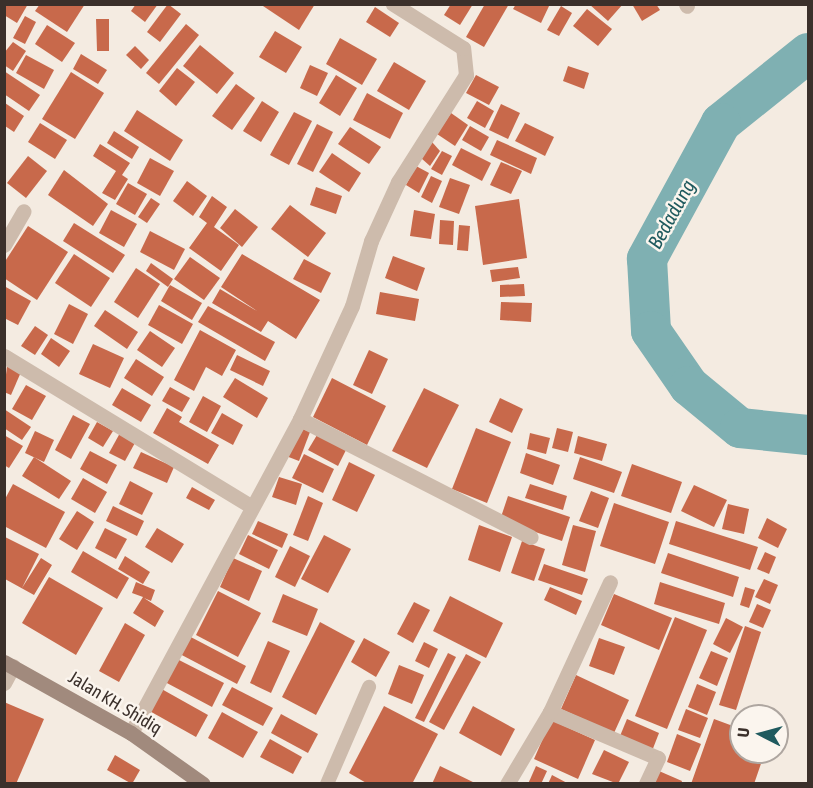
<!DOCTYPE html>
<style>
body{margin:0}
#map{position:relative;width:813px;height:788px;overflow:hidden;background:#f4ebe1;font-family:"Asap Condensed",sans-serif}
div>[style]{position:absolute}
.river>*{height:40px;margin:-20px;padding:0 20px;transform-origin:20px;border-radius:20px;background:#7fb0b2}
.building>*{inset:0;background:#c8694b}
.service>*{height:14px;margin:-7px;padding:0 7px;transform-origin:7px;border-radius:7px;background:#cdbbac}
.minor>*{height:15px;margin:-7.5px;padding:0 7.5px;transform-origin:7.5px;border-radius:7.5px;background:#cdbbac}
.secondary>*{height:15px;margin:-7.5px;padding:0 7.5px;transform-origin:7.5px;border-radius:7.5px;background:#a18a7d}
span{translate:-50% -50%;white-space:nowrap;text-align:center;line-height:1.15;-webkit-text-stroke:5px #fbf5ee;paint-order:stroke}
.street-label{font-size:18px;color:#3b302b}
.water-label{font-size:20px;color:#1f5a5e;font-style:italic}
.frame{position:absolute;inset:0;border:6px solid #3b302b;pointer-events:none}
.north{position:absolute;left:729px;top:704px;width:60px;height:60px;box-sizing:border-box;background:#fbf5ee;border:2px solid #aea6a0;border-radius:50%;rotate:276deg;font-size:16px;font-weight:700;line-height:24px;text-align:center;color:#3b302b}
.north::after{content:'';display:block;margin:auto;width:21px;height:27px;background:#1f5a5e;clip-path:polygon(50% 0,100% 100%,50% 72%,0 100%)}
</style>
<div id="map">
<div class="river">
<i style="left:808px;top:53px;width:112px;rotate:141.2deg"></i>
<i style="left:721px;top:123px;width:155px;rotate:118.6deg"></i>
<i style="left:647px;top:259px;width:72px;rotate:86.8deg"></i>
<i style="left:651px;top:331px;width:67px;rotate:55.4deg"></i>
<i style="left:689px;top:386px;width:66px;rotate:39.5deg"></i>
<i style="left:740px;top:428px;width:68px;rotate:5.9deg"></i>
</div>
<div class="building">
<i style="clip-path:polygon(4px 4px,28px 4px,17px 23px,4px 15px)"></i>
<i style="clip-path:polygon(40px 4px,85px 4px,67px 32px,35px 11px)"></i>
<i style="clip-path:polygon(136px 4px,158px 4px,145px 22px,131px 11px)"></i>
<i style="clip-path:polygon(168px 4px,181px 14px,160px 42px,147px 32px)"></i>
<i style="clip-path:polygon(260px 4px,315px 4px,299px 30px)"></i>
<i style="clip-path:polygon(451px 4px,473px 4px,460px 25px,444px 15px)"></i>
<i style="clip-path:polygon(485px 4px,509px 4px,484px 47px,466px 37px)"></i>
<i style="clip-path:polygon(516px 4px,550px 4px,541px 23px,513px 9px)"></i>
<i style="clip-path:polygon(589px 4px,623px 4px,608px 21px)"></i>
<i style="clip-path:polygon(632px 4px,656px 4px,660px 10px,642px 21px)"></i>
<i style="clip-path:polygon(561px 6px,572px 13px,559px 36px,547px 30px)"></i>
<i style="clip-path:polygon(375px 7px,399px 23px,390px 37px,366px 22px)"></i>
<i style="clip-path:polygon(587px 9px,612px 29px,598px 46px,573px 26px)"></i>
<i style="clip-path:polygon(25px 16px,36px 22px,25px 44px,13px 38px)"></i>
<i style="clip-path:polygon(96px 19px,109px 19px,109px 51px,97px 51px)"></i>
<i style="clip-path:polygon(186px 24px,199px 35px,159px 84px,146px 73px)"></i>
<i style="clip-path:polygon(47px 25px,75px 43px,62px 62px,35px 44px)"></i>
<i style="clip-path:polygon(275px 31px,302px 47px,286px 73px,259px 57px)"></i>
<i style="clip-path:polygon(340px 38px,377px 59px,362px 85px,326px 64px)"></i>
<i style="clip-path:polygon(13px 42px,26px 51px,13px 71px,4px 65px,4px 53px)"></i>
<i style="clip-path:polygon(200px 45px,234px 73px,217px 94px,183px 66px)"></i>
<i style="clip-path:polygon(135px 46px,149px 60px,141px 69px,126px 55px)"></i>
<i style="clip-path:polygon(81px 54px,107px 70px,98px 84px,73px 69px)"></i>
<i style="clip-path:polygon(26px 55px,54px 70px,44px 89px,16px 73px)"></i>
<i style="clip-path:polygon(394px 62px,426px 81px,409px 110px,377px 91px)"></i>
<i style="clip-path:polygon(310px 65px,328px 73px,317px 96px,300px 88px)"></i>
<i style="clip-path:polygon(568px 66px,589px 73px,584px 89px,563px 81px)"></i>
<i style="clip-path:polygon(177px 68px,195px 82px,176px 106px,159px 91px)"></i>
<i style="clip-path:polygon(4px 71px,40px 95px,29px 111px,4px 94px)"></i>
<i style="clip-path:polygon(71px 72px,104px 93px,75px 139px,42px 119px)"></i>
<i style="clip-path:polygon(336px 75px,357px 88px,340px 116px,319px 103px)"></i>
<i style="clip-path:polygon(476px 75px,499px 87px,489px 105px,466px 93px)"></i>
<i style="clip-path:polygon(236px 84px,255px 98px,232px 130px,212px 116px)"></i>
<i style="clip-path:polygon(367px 93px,403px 113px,390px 139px,353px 120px)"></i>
<i style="clip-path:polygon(262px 101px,279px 112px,261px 142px,243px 131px)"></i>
<i style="clip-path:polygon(477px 101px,494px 111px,485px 128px,467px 118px)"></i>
<i style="clip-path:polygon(5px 103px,24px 116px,14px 132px,5px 126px)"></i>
<i style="clip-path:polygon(501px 104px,520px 113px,508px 139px,489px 130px)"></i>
<i style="clip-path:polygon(137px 110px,183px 140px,170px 161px,124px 131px)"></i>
<i style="clip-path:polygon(294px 112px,312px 121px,289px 165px,270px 155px)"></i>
<i style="clip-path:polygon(451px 113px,468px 125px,455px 146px,437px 134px)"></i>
<i style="clip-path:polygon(40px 123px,67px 140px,55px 159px,28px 142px)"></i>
<i style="clip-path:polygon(525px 123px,554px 137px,545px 156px,515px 141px)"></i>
<i style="clip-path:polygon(317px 124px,333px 132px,313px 172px,297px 164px)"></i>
<i style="clip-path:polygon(470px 126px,489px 137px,481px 151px,462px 140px)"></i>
<i style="clip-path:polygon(350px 127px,381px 147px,369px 164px,338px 144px)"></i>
<i style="clip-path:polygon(114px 131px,139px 147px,132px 159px,107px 143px)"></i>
<i style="clip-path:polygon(497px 140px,537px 158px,531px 174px,490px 155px)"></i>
<i style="clip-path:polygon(432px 142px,440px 151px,430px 166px,421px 158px)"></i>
<i style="clip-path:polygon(100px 144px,130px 163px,122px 175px,128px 179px,115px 200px,102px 193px,116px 171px,93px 156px)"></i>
<i style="clip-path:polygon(461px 148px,491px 163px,482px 181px,452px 165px)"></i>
<i style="clip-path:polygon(442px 151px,452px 156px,442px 175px,431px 169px)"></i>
<i style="clip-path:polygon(332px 153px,361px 173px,349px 192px,319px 172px)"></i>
<i style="clip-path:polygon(28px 156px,47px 171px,26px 198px,7px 183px)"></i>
<i style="clip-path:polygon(150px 158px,174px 171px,160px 196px,137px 183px)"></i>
<i style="clip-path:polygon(501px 162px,522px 171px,511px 194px,490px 185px)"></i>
<i style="clip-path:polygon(416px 166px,429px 173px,419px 193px,406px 185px)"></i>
<i style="clip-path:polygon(64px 170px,108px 204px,93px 226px,48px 195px)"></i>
<i style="clip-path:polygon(431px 176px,442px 181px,432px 203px,421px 197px)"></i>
<i style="clip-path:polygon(450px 178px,470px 185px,459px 214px,439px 207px)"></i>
<i style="clip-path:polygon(187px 181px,207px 196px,193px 216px,173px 201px)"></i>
<i style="clip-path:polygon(128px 183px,147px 194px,135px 215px,116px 204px)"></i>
<i style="clip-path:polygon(316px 187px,342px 196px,336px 214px,310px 205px)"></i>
<i style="clip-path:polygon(212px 196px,227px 207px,214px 227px,239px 245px,221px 271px,189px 248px,207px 223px,199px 217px)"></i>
<i style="clip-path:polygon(151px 198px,160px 204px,147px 223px,138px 217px)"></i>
<i style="clip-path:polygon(519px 199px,527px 258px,483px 265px,475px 206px)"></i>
<i style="clip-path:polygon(290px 205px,326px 233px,308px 257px,271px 229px)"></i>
<i style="clip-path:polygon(235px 209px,258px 227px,242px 247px,220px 228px)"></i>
<i style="clip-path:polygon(111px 210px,137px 224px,124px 247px,99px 233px)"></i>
<i style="clip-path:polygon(414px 210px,435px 214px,431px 239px,410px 236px)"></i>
<i style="clip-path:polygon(440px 220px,454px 221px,453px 245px,439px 244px)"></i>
<i style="clip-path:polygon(74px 223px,125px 255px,113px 273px,63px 241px)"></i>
<i style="clip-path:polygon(459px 225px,470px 226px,468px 251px,457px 250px)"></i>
<i style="clip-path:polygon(28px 226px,68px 252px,37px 300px,4px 278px,4px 263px)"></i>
<i style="clip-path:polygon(150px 231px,185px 249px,174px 270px,140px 252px)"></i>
<i style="clip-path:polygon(74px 254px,110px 278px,91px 307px,55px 283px)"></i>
<i style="clip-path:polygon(242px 254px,320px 300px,296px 339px,268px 321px,261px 332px,212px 303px,220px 289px,257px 311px,221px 287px)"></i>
<i style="clip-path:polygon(393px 256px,425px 268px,417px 291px,385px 278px)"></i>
<i style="clip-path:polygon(190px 257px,220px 278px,204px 300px,174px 279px)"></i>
<i style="clip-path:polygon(304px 259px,331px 273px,321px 293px,293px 279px)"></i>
<i style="clip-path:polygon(151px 263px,173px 279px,168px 287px,146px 271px)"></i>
<i style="clip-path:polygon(518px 267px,520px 278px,492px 282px,490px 270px)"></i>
<i style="clip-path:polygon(136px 268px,160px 284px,138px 318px,114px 302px)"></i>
<i style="clip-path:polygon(524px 284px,525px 296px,500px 297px,500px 285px)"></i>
<i style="clip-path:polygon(170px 285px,202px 303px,192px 320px,161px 301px)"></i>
<i style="clip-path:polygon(4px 286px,31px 301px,18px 325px,4px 318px)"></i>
<i style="clip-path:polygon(380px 292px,419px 299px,415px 321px,376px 314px)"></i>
<i style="clip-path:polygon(501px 302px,532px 303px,531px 322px,500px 320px)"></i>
<i style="clip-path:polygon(69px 304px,88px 314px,73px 344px,54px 334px)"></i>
<i style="clip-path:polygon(159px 305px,193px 324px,182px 344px,148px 325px)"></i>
<i style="clip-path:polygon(208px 306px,275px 342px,265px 361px,198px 322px)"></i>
<i style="clip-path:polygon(105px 310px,138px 332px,127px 349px,94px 326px)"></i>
<i style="clip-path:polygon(35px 326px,48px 335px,35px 355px,21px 346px)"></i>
<i style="clip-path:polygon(200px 330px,236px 350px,222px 376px,206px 367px,194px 391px,174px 380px)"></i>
<i style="clip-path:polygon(150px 331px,175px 348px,162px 367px,137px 350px)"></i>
<i style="clip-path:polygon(51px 338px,70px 351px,59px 367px,41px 354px)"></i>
<i style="clip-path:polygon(93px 344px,124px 358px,110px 388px,79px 374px)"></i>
<i style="clip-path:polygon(369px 350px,388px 359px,372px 394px,353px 385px)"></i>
<i style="clip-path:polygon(237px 355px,270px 371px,263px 386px,230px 370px)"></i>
<i style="clip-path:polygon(136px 359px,164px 377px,152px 396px,124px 378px)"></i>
<i style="clip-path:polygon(7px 366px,21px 372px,11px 395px,4px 392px)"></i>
<i style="clip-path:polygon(235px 378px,268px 398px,257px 418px,223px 397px)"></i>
<i style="clip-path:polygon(332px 378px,386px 406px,367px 445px,313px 417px)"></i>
<i style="clip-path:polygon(26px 385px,46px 396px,32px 420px,12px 409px)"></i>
<i style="clip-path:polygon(170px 387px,190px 398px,182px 412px,162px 401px)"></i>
<i style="clip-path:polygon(122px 388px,151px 405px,141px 422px,112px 405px)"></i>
<i style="clip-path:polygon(424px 388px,459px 405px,427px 468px,392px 451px)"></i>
<i style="clip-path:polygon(203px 396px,221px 406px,207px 432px,189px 422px)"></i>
<i style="clip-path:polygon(500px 398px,523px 409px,512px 433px,489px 422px)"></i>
<i style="clip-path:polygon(167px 408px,182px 417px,179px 422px,219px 445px,208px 464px,153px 433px)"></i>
<i style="clip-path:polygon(4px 409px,31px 427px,22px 440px,4px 428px)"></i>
<i style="clip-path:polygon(222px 413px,243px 425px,233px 445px,211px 433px)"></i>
<i style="clip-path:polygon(73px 415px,90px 424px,71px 459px,55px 450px)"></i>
<i style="clip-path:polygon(97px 422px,113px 431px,103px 447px,88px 438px)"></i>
<i style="clip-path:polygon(298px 427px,310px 432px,299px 461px,286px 456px)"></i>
<i style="clip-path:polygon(476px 428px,511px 442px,487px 503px,452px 489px)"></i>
<i style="clip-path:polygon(557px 428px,573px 432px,568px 452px,552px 448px)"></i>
<i style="clip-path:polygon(35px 431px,54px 440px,44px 462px,25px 453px)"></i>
<i style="clip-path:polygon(120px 433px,136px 441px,125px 461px,109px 453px)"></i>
<i style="clip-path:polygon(530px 433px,550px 438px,546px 454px,527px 449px)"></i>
<i style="clip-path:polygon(4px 435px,23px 446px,9px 468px,4px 465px)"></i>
<i style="clip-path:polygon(317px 435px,346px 450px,338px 466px,308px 450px)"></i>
<i style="clip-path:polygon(578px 436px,607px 444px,602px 461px,574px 453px)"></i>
<i style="clip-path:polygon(90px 451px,117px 465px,107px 484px,80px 469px)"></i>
<i style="clip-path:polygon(141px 452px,174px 467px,167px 483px,133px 468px)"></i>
<i style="clip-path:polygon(526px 453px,560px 465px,553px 485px,520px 473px)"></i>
<i style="clip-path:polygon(304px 454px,334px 469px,323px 493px,292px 478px)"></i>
<i style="clip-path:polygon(34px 457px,71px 481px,59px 499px,22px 476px)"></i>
<i style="clip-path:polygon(580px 457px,622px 472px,614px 493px,573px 479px)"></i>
<i style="clip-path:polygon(349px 462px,375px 475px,357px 512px,332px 500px)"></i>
<i style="clip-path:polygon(632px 464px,682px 482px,671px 513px,621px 496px)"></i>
<i style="clip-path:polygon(279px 477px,302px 484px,296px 505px,272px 497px)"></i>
<i style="clip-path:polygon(83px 478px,107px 492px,95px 513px,71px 499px)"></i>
<i style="clip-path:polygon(130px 481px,153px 493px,142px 515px,119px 504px)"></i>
<i style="clip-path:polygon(13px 484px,65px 512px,46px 548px,4px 526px,4px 501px)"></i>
<i style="clip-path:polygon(530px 484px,567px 496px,563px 510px,525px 498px)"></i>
<i style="clip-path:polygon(694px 485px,727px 500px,714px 527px,681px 511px)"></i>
<i style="clip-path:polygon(192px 487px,215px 500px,209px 510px,186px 498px)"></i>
<i style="clip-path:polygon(591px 491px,609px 498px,598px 528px,579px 521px)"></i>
<i style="clip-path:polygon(308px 496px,323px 503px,308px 541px,293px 535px)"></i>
<i style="clip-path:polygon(508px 496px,570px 517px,562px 541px,500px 520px)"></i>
<i style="clip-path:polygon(614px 503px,669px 522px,655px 564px,600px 546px)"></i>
<i style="clip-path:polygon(728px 504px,749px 509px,744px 534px,722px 529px)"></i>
<i style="clip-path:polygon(113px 506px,144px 521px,137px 536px,106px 521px)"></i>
<i style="clip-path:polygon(77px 511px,94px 522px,77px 550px,59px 539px)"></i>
<i style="clip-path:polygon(767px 518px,787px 529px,778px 548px,758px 538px)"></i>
<i style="clip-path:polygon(258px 521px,288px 534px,282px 548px,252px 534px)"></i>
<i style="clip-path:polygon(676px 521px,758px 547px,750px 570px,669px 544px)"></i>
<i style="clip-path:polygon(479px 525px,512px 537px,500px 572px,468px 560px)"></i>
<i style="clip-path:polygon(573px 525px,596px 531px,585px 572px,562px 565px)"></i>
<i style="clip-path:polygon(105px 528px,127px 539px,116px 559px,95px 548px)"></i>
<i style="clip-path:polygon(157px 528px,184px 544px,172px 563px,145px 547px)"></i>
<i style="clip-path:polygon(248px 535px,278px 550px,269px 569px,239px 554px)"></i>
<i style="clip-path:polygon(324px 535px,351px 549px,328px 593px,301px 579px)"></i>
<i style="clip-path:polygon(5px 537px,39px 554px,22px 588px,41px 558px,52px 565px,34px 595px,5px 579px)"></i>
<i style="clip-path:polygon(522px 541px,545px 549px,534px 581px,511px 573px)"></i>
<i style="clip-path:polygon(290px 546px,310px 556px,295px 587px,275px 577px)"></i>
<i style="clip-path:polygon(83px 551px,129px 578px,117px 599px,71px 572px)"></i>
<i style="clip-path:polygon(765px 552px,776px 557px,769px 574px,757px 569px)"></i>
<i style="clip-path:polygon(668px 553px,739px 577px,733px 597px,661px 573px)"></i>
<i style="clip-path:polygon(125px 556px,150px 572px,143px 584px,118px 569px)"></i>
<i style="clip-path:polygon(233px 558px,262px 571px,249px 601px,220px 587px)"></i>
<i style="clip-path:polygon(544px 564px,588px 579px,582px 595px,538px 580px)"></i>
<i style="clip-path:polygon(49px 577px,103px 608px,76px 655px,22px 623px)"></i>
<i style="clip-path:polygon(764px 579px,778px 585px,770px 604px,755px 597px)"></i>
<i style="clip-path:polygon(136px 582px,155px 590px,151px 601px,144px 598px,164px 611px,155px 627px,133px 613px,143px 597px,132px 593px)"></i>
<i style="clip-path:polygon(660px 582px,725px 603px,719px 624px,654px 604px)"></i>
<i style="clip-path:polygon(550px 587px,582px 601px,576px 615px,544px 600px)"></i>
<i style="clip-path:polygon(745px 587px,755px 590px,749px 608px,740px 605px)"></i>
<i style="clip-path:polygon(218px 591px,261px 613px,238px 657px,196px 635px)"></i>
<i style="clip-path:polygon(283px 594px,318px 609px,307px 636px,272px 622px)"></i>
<i style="clip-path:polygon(614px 594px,672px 618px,659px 650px,601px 625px)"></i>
<i style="clip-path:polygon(450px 596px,503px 623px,486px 658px,433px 631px)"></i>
<i style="clip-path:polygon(414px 602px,430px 610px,413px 643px,397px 634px)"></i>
<i style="clip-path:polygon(757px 604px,771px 610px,763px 628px,749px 622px)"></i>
<i style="clip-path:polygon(675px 617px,707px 630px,667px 729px,635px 716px)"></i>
<i style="clip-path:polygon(726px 618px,743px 627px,730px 653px,713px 644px)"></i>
<i style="clip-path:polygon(320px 622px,355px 641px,316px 715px,282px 697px)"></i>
<i style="clip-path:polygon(125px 623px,145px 635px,119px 682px,99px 671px)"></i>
<i style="clip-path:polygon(745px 626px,761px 632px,736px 710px,719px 705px)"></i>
<i style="clip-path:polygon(185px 634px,246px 666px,237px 684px,176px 652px)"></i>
<i style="clip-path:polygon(364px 638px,390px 652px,376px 677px,351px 662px)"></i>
<i style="clip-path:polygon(599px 638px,625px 647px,614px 675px,589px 666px)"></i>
<i style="clip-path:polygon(268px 641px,290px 651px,271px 693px,250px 683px)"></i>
<i style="clip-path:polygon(424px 642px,438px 649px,429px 668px,415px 661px)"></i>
<i style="clip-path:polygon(711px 651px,728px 658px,717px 686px,699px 678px)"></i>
<i style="clip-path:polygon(448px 653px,456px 657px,424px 722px,415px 718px)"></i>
<i style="clip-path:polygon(466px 654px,481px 662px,444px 730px,429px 722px)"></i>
<i style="clip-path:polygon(177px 659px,224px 683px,212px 707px,165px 682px)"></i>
<i style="clip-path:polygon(399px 665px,424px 675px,412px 704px,388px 694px)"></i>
<i style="clip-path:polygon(576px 675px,629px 700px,614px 733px,561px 709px)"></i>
<i style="clip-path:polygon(697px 684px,716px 692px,707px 715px,688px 707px)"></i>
<i style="clip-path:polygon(158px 687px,208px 715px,196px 737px,146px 709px)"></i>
<i style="clip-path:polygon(232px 687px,273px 708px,263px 726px,222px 705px)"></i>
<i style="clip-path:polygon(4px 702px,44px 719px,16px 784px,4px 784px)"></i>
<i style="clip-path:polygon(384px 706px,438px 734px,412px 784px,368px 784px,349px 773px)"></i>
<i style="clip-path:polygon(473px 706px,515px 729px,501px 756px,459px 733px)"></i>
<i style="clip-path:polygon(686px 709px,708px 718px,700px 738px,678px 730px)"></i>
<i style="clip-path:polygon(222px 712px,258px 732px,243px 758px,208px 738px)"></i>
<i style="clip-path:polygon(281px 714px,318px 734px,308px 753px,271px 733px)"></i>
<i style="clip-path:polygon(627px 719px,659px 733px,652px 751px,620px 736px)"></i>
<i style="clip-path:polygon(714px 719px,741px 729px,741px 752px,765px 752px,754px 784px,691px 784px)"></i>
<i style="clip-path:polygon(551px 720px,595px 740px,578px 779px,534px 759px)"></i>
<i style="clip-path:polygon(677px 734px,701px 744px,690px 771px,667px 762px)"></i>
<i style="clip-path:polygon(270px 739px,302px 757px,293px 774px,260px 757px)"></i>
<i style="clip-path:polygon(604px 750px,629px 762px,618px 784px,592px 774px)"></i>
<i style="clip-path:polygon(115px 755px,140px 770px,132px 784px,107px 770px)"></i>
<i style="clip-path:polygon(440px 766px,477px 784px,432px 784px)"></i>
<i style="clip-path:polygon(536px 766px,547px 771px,541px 784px,528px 784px)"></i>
<i style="clip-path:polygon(659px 771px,682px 781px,681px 784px,654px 784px)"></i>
<i style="clip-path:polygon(552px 775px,569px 784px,548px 784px)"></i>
</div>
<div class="service">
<i style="left:327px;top:784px;width:106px;rotate:-66.6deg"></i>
</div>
<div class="minor">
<i style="left:686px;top:4px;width:2px;rotate:63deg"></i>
<i style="left:4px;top:245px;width:39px;rotate:-60deg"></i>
<i style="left:4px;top:356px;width:290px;rotate:31.3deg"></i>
<i style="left:300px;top:419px;width:259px;rotate:27.1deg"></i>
<i style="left:4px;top:683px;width:19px;rotate:-62deg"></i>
<i style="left:550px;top:712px;width:117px;rotate:23.1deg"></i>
<i style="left:658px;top:758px;width:29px;rotate:115deg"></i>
<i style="left:131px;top:733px;width:357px;rotate:-61.7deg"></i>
<i style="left:300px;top:419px;width:124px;rotate:-65.3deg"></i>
<i style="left:352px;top:306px;width:68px;rotate:-73.7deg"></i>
<i style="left:371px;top:241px;width:65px;rotate:-65.4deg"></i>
<i style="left:398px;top:182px;width:127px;rotate:-57.6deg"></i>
<i style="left:466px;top:75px;width:27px;rotate:-96deg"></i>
<i style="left:463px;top:48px;width:83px;rotate:-147.8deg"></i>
<i style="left:507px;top:784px;width:84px;rotate:-59.2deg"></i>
<i style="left:550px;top:712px;width:143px;rotate:-65.2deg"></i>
</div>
<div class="secondary">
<i style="left:4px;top:662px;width:145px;rotate:29.2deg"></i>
<i style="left:131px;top:733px;width:88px;rotate:35.3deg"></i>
</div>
<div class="street-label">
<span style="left:115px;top:703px;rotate:31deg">Jalan KH. Shidiq</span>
</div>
<div class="water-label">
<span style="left:671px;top:214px;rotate:-61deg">Bedadung</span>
</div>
<div class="frame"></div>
<div class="north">U</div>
</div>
